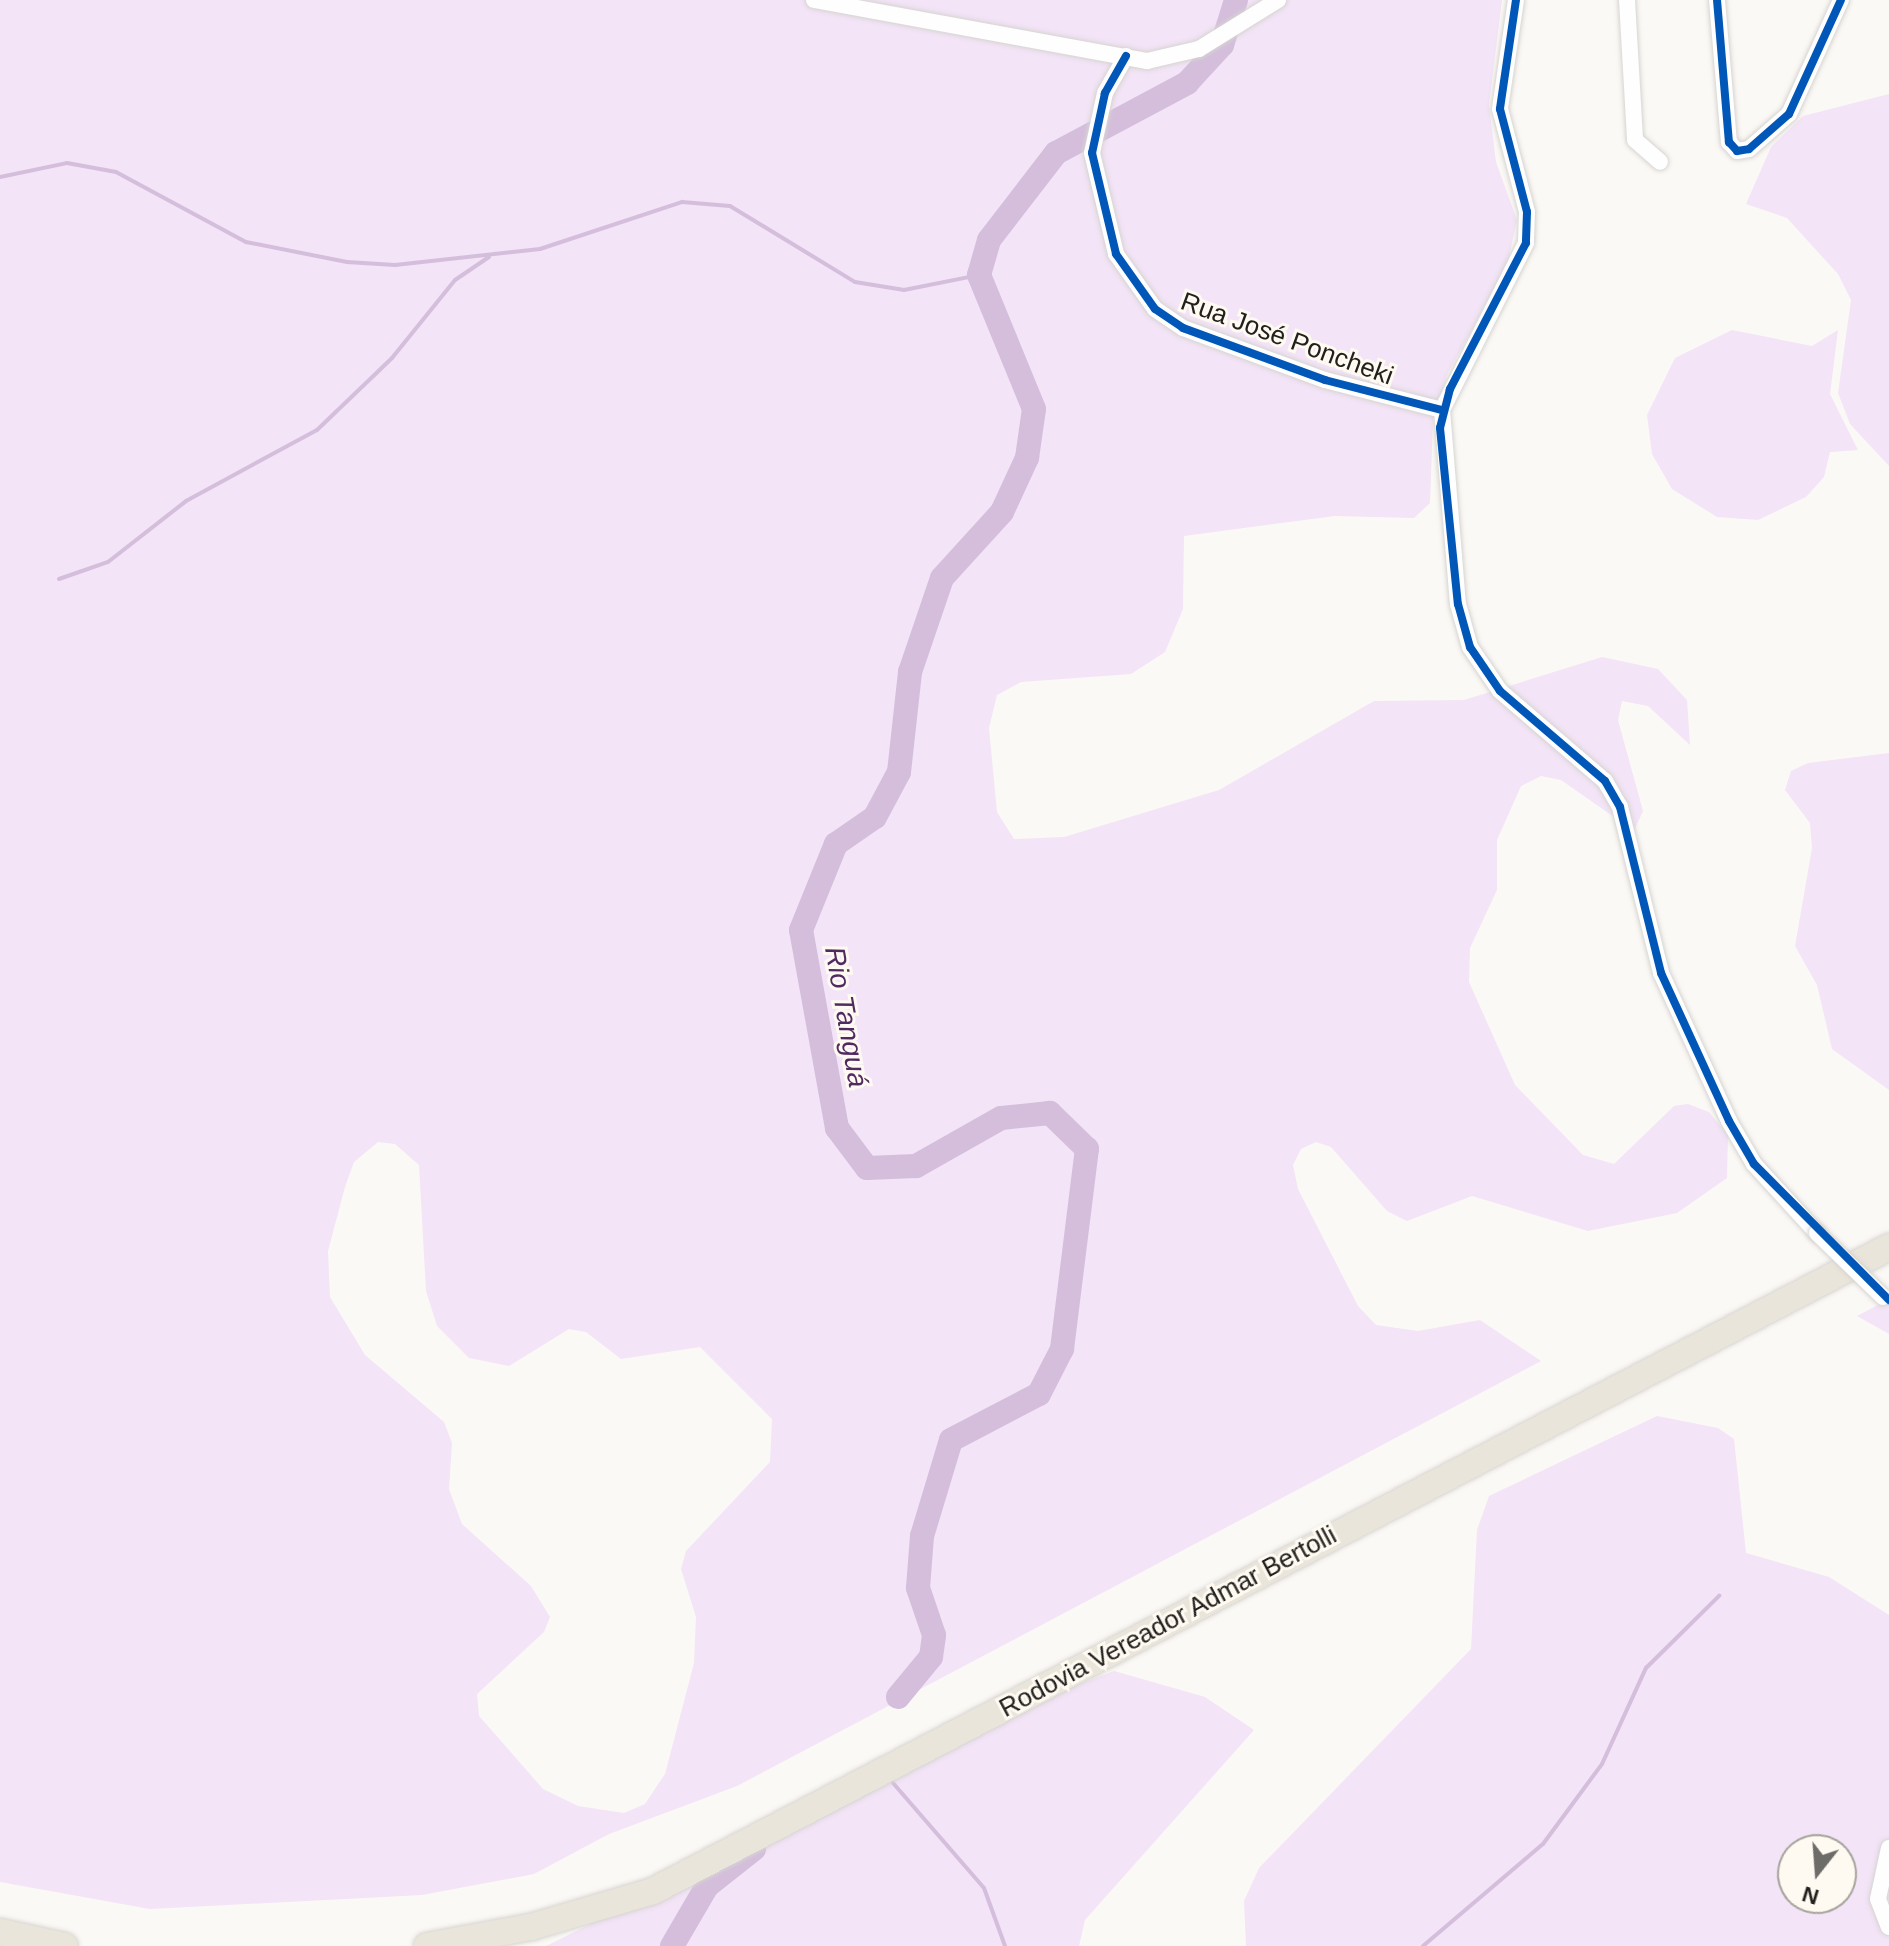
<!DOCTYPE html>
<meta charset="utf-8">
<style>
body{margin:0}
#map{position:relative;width:1889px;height:1946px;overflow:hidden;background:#fbf9f5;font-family:Helvetica,sans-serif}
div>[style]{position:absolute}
.green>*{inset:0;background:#f3e4f7}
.stream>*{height:4px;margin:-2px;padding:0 2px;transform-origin:2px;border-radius:2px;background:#d4bedc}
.river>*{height:24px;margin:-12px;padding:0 12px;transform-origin:12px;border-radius:12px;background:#d4bedc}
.roads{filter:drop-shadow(0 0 2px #d6d4d1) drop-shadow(0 0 2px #d6d4d1)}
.minor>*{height:16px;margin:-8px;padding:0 8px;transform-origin:8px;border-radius:8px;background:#fefefe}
.trunk>*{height:26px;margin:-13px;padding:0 13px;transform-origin:13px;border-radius:13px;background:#eae5da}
.bridges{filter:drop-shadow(0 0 2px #d6d4d1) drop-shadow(0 0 2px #d6d4d1)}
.minor-bridge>*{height:16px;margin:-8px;padding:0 8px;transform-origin:8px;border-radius:8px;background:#fefefe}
.cycleway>*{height:8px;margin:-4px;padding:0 4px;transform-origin:4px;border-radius:4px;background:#0057b8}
span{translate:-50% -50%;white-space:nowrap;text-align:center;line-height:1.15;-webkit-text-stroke:6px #fefaf2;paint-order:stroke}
.street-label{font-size:26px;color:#22201d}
.water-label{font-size:28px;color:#522a62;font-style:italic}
.north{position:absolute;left:1777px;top:1834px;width:80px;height:80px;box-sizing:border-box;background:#fefaf2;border:2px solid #a6a39d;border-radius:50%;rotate:197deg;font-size:22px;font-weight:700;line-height:32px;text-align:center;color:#22201d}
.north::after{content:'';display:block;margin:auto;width:28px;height:36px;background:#6e6c69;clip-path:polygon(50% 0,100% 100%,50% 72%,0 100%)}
</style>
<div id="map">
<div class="green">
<i style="clip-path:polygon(evenodd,0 0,1502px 0,1489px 105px,1496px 162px,1517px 220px,1507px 266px,1448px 373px,1433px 419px,1430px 503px,1414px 518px,1335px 516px,1184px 536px,1183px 609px,1165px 652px,1131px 674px,1021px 682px,997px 695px,989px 728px,997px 812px,1014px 839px,1064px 837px,1219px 790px,1374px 701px,1464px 700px,1602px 657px,1658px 669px,1687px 700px,1690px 745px,1648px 706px,1622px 701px,1618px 720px,1643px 811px,1634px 831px,1561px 780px,1541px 776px,1521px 786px,1497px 840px,1497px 890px,1470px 948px,1469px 982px,1515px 1085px,1583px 1155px,1614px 1164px,1674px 1106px,1688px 1104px,1709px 1112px,1728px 1135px,1727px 1178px,1677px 1213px,1588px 1231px,1472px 1196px,1407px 1221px,1387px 1211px,1331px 1147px,1316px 1142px,1301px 1149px,1293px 1165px,1298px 1189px,1358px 1306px,1376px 1325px,1418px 1331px,1480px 1320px,1541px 1361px,737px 1786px,609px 1834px,534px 1874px,422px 1895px,150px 1909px,0 1882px,0 0,378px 1142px,395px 1144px,419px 1165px,426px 1291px,437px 1326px,469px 1358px,509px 1366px,569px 1329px,586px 1332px,621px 1359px,700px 1347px,772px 1419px,770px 1462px,686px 1551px,681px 1569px,696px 1617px,694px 1663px,665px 1774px,645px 1804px,624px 1813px,578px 1806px,543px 1789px,479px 1716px,477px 1694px,544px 1632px,550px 1617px,531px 1586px,462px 1524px,449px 1489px,452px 1443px,444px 1422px,365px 1355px,330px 1297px,328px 1251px,345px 1187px,354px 1162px,378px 1142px)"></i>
<i style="clip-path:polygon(1889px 94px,1889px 466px,1850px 424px,1838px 393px,1851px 300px,1838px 274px,1787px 218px,1746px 204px,1771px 147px,1803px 116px)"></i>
<i style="clip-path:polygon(1838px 330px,1830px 394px,1858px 450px,1830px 452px,1824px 477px,1806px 497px,1758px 520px,1717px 517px,1672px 489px,1652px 454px,1647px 415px,1675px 358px,1732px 330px,1812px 346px)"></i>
<i style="clip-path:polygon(1889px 753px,1889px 1090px,1832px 1049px,1817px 985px,1795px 946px,1812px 848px,1810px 823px,1785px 790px,1791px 771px,1808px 763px)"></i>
<i style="clip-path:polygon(1889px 1299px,1889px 1334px,1857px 1316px)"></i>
<i style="clip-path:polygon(evenodd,1657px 1416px,1718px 1428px,1734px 1439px,1746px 1553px,1829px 1577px,1889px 1615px,1889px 1946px,1246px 1946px,1244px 1901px,1259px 1868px,1471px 1649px,1477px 1530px,1489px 1496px,1657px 1416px,1793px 1850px,1841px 1850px,1841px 1898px,1793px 1898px,1793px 1850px)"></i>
<i style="clip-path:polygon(1114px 1671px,1205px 1697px,1254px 1730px,1085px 1920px,1079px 1946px,546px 1946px,1061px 1691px)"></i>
</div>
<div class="stream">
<i style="left:0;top:177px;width:68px;rotate:-11.8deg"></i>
<i style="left:67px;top:163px;width:50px;rotate:10.4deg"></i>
<i style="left:116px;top:172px;width:148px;rotate:28.3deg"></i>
<i style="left:246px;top:242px;width:103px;rotate:11.2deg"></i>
<i style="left:347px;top:262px;width:48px;rotate:3.6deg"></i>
<i style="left:395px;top:265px;width:146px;rotate:-6.3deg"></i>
<i style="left:540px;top:249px;width:150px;rotate:-18.3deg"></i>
<i style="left:682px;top:202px;width:48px;rotate:4.8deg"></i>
<i style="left:730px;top:206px;width:146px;rotate:31.3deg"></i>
<i style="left:855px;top:282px;width:50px;rotate:9.3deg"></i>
<i style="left:904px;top:290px;width:76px;rotate:-11.3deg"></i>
<i style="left:59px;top:579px;width:52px;rotate:-19.1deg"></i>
<i style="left:108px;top:562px;width:99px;rotate:-38deg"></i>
<i style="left:186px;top:501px;width:149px;rotate:-28.5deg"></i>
<i style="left:317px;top:430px;width:104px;rotate:-43.8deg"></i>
<i style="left:392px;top:358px;width:100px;rotate:-51.1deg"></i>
<i style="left:455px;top:280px;width:41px;rotate:-34.1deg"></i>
<i style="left:893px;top:1783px;width:139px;rotate:49.1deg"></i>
<i style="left:984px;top:1888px;width:62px;rotate:70.1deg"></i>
<i style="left:1423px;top:1946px;width:157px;rotate:-40.4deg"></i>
<i style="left:1543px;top:1844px;width:99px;rotate:-53.6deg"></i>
<i style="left:1602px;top:1764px;width:106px;rotate:-65.4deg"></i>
<i style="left:1646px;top:1668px;width:103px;rotate:-44.6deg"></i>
</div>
<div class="river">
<i style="left:898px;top:1697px;width:52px;rotate:-50.5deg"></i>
<i style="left:931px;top:1657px;width:22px;rotate:-82deg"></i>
<i style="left:934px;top:1635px;width:50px;rotate:-108.8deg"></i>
<i style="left:918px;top:1588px;width:52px;rotate:-85.6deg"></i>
<i style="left:922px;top:1536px;width:100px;rotate:-73.2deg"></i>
<i style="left:951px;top:1440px;width:99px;rotate:-27.6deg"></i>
<i style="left:1039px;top:1394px;width:51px;rotate:-62.9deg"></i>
<i style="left:1062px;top:1349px;width:202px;rotate:-82.9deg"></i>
<i style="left:1087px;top:1149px;width:52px;rotate:-135.8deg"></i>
<i style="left:1050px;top:1113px;width:49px;rotate:174.2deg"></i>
<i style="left:1001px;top:1118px;width:98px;rotate:150.5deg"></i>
<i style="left:916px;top:1166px;width:49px;rotate:177.7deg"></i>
<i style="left:867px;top:1168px;width:50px;rotate:-126.9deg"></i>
<i style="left:837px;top:1128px;width:201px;rotate:-100.3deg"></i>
<i style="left:801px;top:930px;width:93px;rotate:-67.9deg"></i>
<i style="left:836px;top:844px;width:47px;rotate:-34.7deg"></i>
<i style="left:875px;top:817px;width:51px;rotate:-61.9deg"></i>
<i style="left:899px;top:772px;width:101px;rotate:-83.7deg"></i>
<i style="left:910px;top:672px;width:99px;rotate:-71.2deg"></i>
<i style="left:942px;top:578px;width:89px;rotate:-47.7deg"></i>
<i style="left:1002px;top:512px;width:60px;rotate:-65.2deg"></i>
<i style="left:1027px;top:458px;width:49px;rotate:-81.9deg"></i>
<i style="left:1034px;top:409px;width:145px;rotate:-112.3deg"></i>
<i style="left:979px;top:275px;width:36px;rotate:-74deg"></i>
<i style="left:989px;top:240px;width:110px;rotate:-52.4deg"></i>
<i style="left:1056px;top:153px;width:149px;rotate:-28.1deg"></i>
<i style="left:1187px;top:83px;width:52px;rotate:-47.4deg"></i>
<i style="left:1222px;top:45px;width:47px;rotate:-72.7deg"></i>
<i style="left:672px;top:1946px;width:69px;rotate:-59.7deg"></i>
<i style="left:707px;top:1886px;width:60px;rotate:-38.2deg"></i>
</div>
<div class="roads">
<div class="minor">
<i style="left:814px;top:0;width:339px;rotate:10.4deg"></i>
<i style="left:1147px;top:61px;width:53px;rotate:-13deg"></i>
<i style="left:1199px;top:49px;width:93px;rotate:-31.8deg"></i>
<i style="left:1516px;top:0;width:110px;rotate:98.4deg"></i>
<i style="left:1500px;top:109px;width:106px;rotate:75.3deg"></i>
<i style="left:1527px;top:212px;width:31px;rotate:92deg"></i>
<i style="left:1526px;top:243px;width:187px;rotate:116.7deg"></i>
<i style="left:1442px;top:410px;width:195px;rotate:85.3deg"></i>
<i style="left:1458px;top:604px;width:45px;rotate:74.4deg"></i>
<i style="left:1470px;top:647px;width:53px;rotate:55.7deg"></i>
<i style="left:1500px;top:691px;width:138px;rotate:40.6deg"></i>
<i style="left:1605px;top:781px;width:30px;rotate:60deg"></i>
<i style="left:1620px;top:807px;width:171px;rotate:76.1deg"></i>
<i style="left:1661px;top:973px;width:163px;rotate:65.3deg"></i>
<i style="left:1729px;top:1121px;width:50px;rotate:59.8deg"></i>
<i style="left:1754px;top:1164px;width:93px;rotate:47.6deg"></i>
<i style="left:1627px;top:0;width:140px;rotate:86.7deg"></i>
<i style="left:1635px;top:140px;width:33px;rotate:41deg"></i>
<i style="left:1717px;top:0;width:143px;rotate:85.2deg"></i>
<i style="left:1729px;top:142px;width:12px;rotate:48deg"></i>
<i style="left:1737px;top:151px;width:12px;rotate:-9deg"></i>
<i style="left:1749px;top:149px;width:53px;rotate:-41.2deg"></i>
<i style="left:1789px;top:114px;width:125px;rotate:-65.5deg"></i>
<i style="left:1126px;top:56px;width:43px;rotate:119.6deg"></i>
<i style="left:1105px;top:93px;width:61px;rotate:102.2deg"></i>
<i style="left:1092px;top:153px;width:104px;rotate:76.6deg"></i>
<i style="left:1116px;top:254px;width:67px;rotate:54.7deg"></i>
<i style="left:1155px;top:309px;width:34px;rotate:34deg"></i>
<i style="left:1183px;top:328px;width:151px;rotate:20.1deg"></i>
<i style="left:1325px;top:380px;width:121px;rotate:14.4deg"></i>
<i style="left:1889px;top:1848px;width:52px;rotate:102.2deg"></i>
<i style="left:1878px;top:1899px;width:30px;rotate:69deg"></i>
</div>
<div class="trunk">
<i style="left:0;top:1932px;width:66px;rotate:12.2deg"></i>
<i style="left:427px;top:1946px;width:106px;rotate:-10.4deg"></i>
<i style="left:531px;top:1927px;width:127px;rotate:-16.4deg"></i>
<i style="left:653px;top:1891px;width:1394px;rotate:-27.52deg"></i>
</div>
</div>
<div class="bridges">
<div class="minor-bridge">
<i style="left:1817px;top:1233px;width:92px;rotate:44.1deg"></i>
</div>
</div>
<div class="cycleway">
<i style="left:1516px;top:0;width:110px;rotate:98.4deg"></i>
<i style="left:1500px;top:109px;width:106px;rotate:75.3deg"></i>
<i style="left:1527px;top:212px;width:31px;rotate:92deg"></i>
<i style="left:1526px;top:243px;width:165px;rotate:117.5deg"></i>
<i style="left:1450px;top:389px;width:40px;rotate:104.4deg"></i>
<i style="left:1440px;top:428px;width:177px;rotate:84.2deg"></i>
<i style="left:1458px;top:604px;width:45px;rotate:74.4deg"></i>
<i style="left:1470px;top:647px;width:53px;rotate:55.7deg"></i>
<i style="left:1500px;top:691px;width:138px;rotate:40.6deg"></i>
<i style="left:1605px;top:781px;width:30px;rotate:60deg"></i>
<i style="left:1620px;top:807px;width:171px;rotate:76.1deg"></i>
<i style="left:1661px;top:973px;width:163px;rotate:65.3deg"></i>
<i style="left:1729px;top:1121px;width:50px;rotate:59.8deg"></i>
<i style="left:1754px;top:1164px;width:192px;rotate:45.2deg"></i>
<i style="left:1717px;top:0;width:143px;rotate:85.2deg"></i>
<i style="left:1729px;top:142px;width:12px;rotate:48deg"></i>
<i style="left:1737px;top:151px;width:12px;rotate:-9deg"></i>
<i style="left:1749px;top:149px;width:53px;rotate:-41.2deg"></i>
<i style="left:1789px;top:114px;width:125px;rotate:-65.5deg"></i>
<i style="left:1126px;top:56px;width:43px;rotate:119.6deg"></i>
<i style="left:1105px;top:93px;width:61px;rotate:102.2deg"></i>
<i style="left:1092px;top:153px;width:104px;rotate:76.6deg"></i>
<i style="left:1116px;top:254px;width:67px;rotate:54.7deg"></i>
<i style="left:1155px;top:309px;width:34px;rotate:34deg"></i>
<i style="left:1183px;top:328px;width:151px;rotate:20.1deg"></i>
<i style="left:1325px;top:380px;width:121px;rotate:14.4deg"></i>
</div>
<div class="street-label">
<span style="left:1287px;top:339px;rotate:20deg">Rua José Poncheki</span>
<span style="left:1168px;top:1622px;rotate:-28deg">Rodovia Vereador Admar Bertolli</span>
</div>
<div class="water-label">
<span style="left:846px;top:1017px;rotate:80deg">Rio Tanguá</span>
</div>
<div class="north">N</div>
</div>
